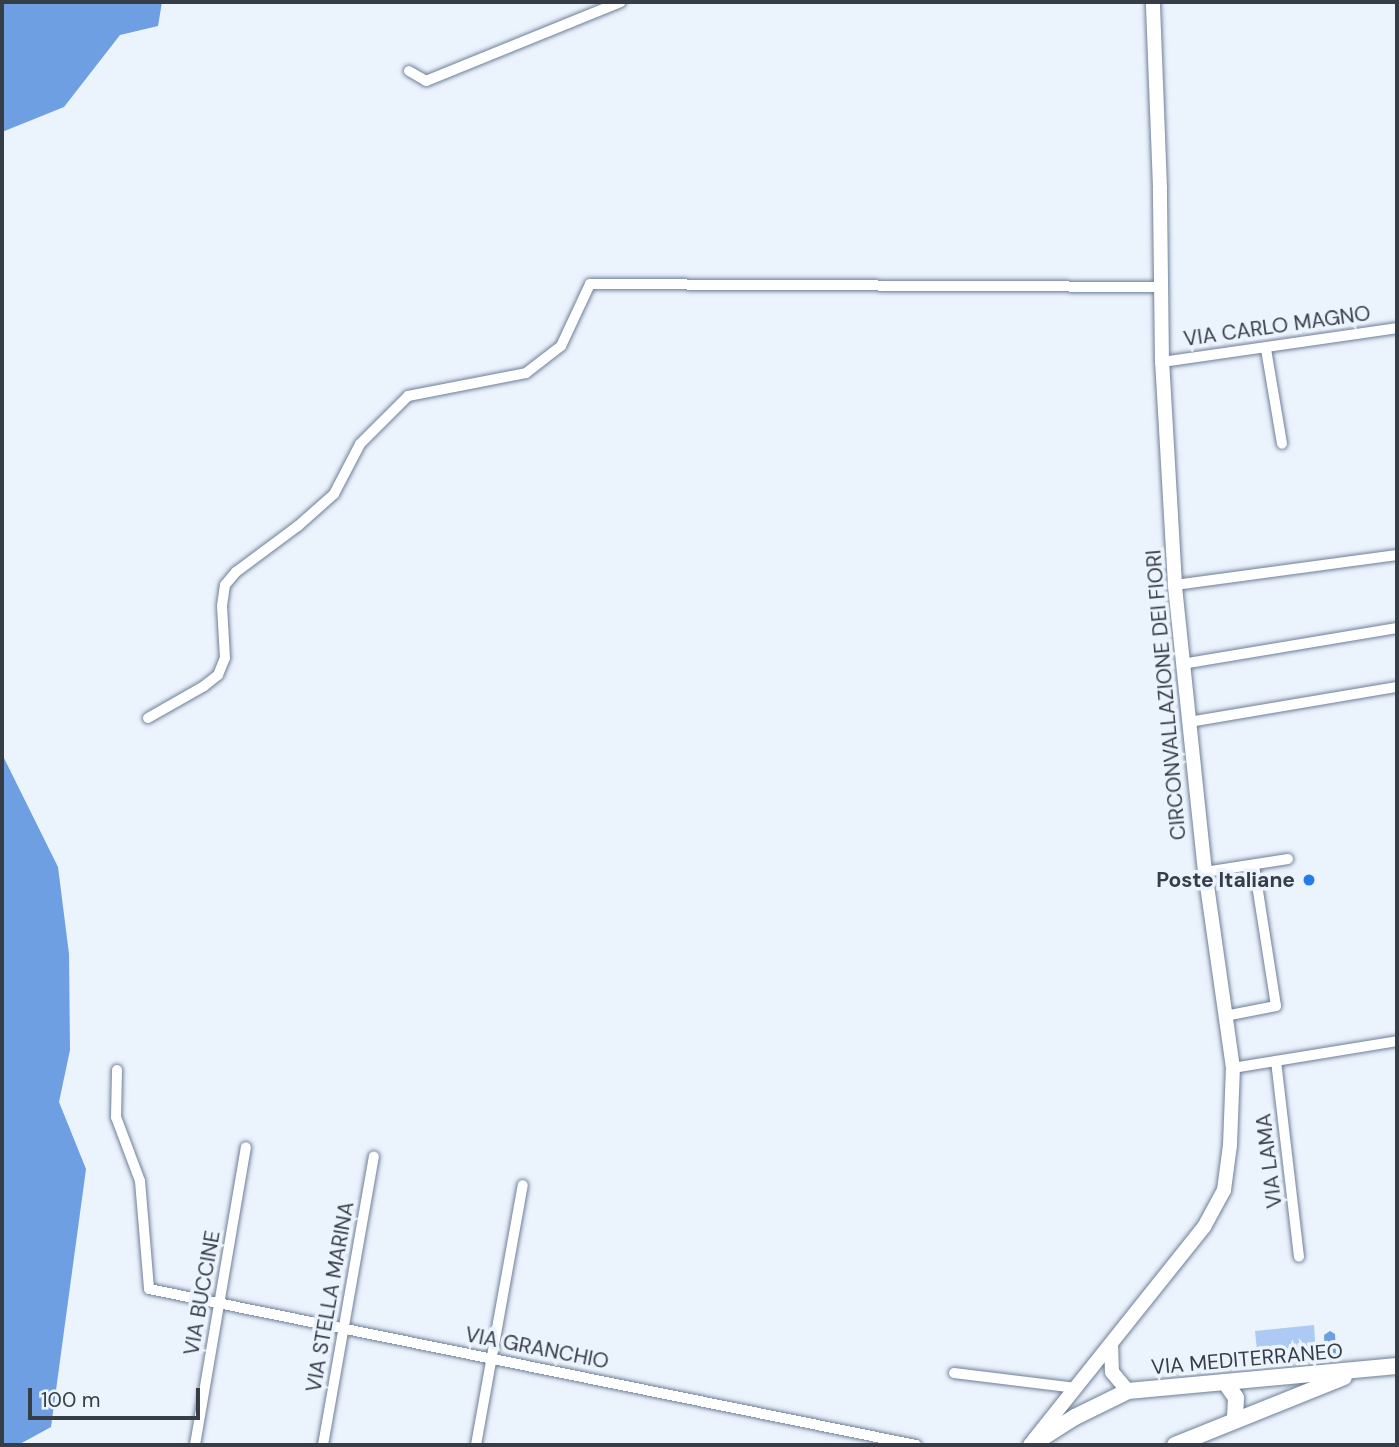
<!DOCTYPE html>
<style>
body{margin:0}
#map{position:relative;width:1399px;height:1447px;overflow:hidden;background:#ebf3fd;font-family:"DM Sans",sans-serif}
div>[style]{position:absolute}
.green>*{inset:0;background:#accaf3}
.water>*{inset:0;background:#6d9fe2}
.roads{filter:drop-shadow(0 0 2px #6e7f96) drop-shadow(0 0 2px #6e7f96)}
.minor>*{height:10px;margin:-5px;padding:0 5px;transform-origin:5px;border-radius:5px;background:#fff}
.tertiary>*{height:14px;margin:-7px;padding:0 7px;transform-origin:7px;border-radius:7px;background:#fff}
.secondary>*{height:16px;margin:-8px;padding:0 8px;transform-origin:8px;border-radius:8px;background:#fff}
.dots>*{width:19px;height:19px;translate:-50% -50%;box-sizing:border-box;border:4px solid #ebf3fd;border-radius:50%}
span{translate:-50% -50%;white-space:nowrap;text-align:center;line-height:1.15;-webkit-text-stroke:7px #ebf3fd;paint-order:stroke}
.street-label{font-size:21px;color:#363d47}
.poi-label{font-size:21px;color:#363d47;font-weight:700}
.right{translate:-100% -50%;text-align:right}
.frame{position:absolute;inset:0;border:4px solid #363d47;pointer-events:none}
.scale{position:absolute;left:28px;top:1388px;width:172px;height:32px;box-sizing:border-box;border:4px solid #363d47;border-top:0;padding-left:9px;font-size:21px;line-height:24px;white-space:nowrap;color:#363d47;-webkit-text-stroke:5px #ebf3fd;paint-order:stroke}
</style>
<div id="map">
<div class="green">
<i style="clip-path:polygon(1314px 1325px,1316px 1355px,1258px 1360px,1255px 1331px)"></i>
</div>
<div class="water">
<i style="clip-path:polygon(2px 2px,162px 2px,158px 26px,120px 35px,64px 107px,2px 132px)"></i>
<i style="clip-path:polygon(2px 754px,58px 867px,69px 954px,70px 1050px,59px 1102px,86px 1169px,51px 1427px,18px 1445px,2px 1445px)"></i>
<i style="clip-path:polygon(1330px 1331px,1335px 1334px,1336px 1355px,1325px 1356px,1324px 1335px)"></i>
</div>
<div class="roads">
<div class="minor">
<i style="left:409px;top:71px;width:20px;rotate:30deg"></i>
<i style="left:426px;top:81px;width:210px;rotate:-22.1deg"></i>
<i style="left:1266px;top:349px;width:96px;rotate:80.4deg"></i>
<i style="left:1162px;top:362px;width:237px;rotate:-8.2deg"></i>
<i style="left:1175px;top:585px;width:224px;rotate:-7.7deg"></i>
<i style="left:1182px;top:664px;width:218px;rotate:-9.5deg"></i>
<i style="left:148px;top:718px;width:64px;rotate:-29.7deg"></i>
<i style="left:204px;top:686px;width:18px;rotate:-38deg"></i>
<i style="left:218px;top:675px;width:18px;rotate:-68deg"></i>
<i style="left:225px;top:658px;width:52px;rotate:-93.3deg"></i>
<i style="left:222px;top:606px;width:21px;rotate:-82deg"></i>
<i style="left:225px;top:585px;width:17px;rotate:-50deg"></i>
<i style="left:236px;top:572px;width:77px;rotate:-36.6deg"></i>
<i style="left:298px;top:526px;width:48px;rotate:-41.6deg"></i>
<i style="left:334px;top:494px;width:56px;rotate:-62.5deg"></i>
<i style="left:360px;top:444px;width:68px;rotate:-45deg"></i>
<i style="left:408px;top:396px;width:120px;rotate:-11deg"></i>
<i style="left:526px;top:373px;width:44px;rotate:-37.6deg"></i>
<i style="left:561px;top:346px;width:68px;rotate:-64.9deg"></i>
<i style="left:590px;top:284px;width:571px;rotate:0.3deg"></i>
<i style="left:1189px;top:722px;width:211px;rotate:-9.6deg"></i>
<i style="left:1205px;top:872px;width:84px;rotate:-8.9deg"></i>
<i style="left:1225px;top:1016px;width:52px;rotate:-11.1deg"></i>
<i style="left:1276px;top:1006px;width:143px;rotate:-98.9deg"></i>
<i style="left:1276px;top:1061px;width:197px;rotate:83.3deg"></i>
<i style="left:1233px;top:1068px;width:166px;rotate:-9.3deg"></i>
<i style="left:117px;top:1070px;width:47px;rotate:91.2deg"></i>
<i style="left:116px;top:1117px;width:68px;rotate:69.4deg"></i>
<i style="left:140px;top:1181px;width:108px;rotate:85.2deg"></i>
<i style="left:149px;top:1289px;width:783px;rotate:11.5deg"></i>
<i style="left:954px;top:1373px;width:123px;rotate:7deg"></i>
<i style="left:195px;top:1445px;width:302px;rotate:-80.3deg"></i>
<i style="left:323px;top:1445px;width:293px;rotate:-80deg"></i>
<i style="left:476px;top:1445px;width:264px;rotate:-79.8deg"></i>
</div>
<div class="tertiary">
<i style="left:1111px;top:1344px;width:28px;rotate:88deg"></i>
<i style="left:1112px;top:1372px;width:25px;rotate:50deg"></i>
<i style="left:1033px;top:1441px;width:274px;rotate:-51.4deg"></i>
<i style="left:1204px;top:1227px;width:42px;rotate:-61.6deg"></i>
<i style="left:1224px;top:1190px;width:45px;rotate:-82.4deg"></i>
<i style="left:1230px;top:1145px;width:77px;rotate:-87.8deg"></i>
<i style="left:1233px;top:1068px;width:198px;rotate:-98.1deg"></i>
<i style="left:1205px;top:872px;width:289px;rotate:-96deg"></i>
<i style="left:1175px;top:585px;width:223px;rotate:-93.3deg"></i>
<i style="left:1162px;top:362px;width:174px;rotate:-90.7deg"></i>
<i style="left:1160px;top:188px;width:186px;rotate:-92.2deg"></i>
</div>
<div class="secondary">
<i style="left:1225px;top:1382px;width:19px;rotate:55deg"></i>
<i style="left:1236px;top:1398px;width:22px;rotate:93deg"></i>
<i style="left:1031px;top:1445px;width:52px;rotate:-32.5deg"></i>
<i style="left:1075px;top:1417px;width:59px;rotate:-26.1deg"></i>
<i style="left:1128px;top:1391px;width:270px;rotate:-5.3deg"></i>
<i style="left:1175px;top:1445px;width:182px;rotate:-21.9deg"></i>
</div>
</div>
<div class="dots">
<i style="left:1309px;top:880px;background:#267de7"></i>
</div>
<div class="street-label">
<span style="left:1277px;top:326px;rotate:-8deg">VIA CARLO MAGNO</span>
<span style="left:1166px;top:695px;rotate:-95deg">CIRCONVALLAZIONE DEI FIORI</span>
<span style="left:1269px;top:1161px;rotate:-97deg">VIA LAMA</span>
<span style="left:202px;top:1293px;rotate:-80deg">VIA BUCCINE</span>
<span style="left:330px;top:1297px;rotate:-80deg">VIA STELLA MARINA</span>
<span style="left:537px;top:1348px;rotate:11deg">VIA GRANCHIO</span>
<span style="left:1247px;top:1359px;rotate:-5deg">VIA MEDITERRANEO</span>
</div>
<div class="poi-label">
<span class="right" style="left:1295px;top:880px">Poste Italiane</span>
</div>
<div class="frame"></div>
<div class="scale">100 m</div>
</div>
